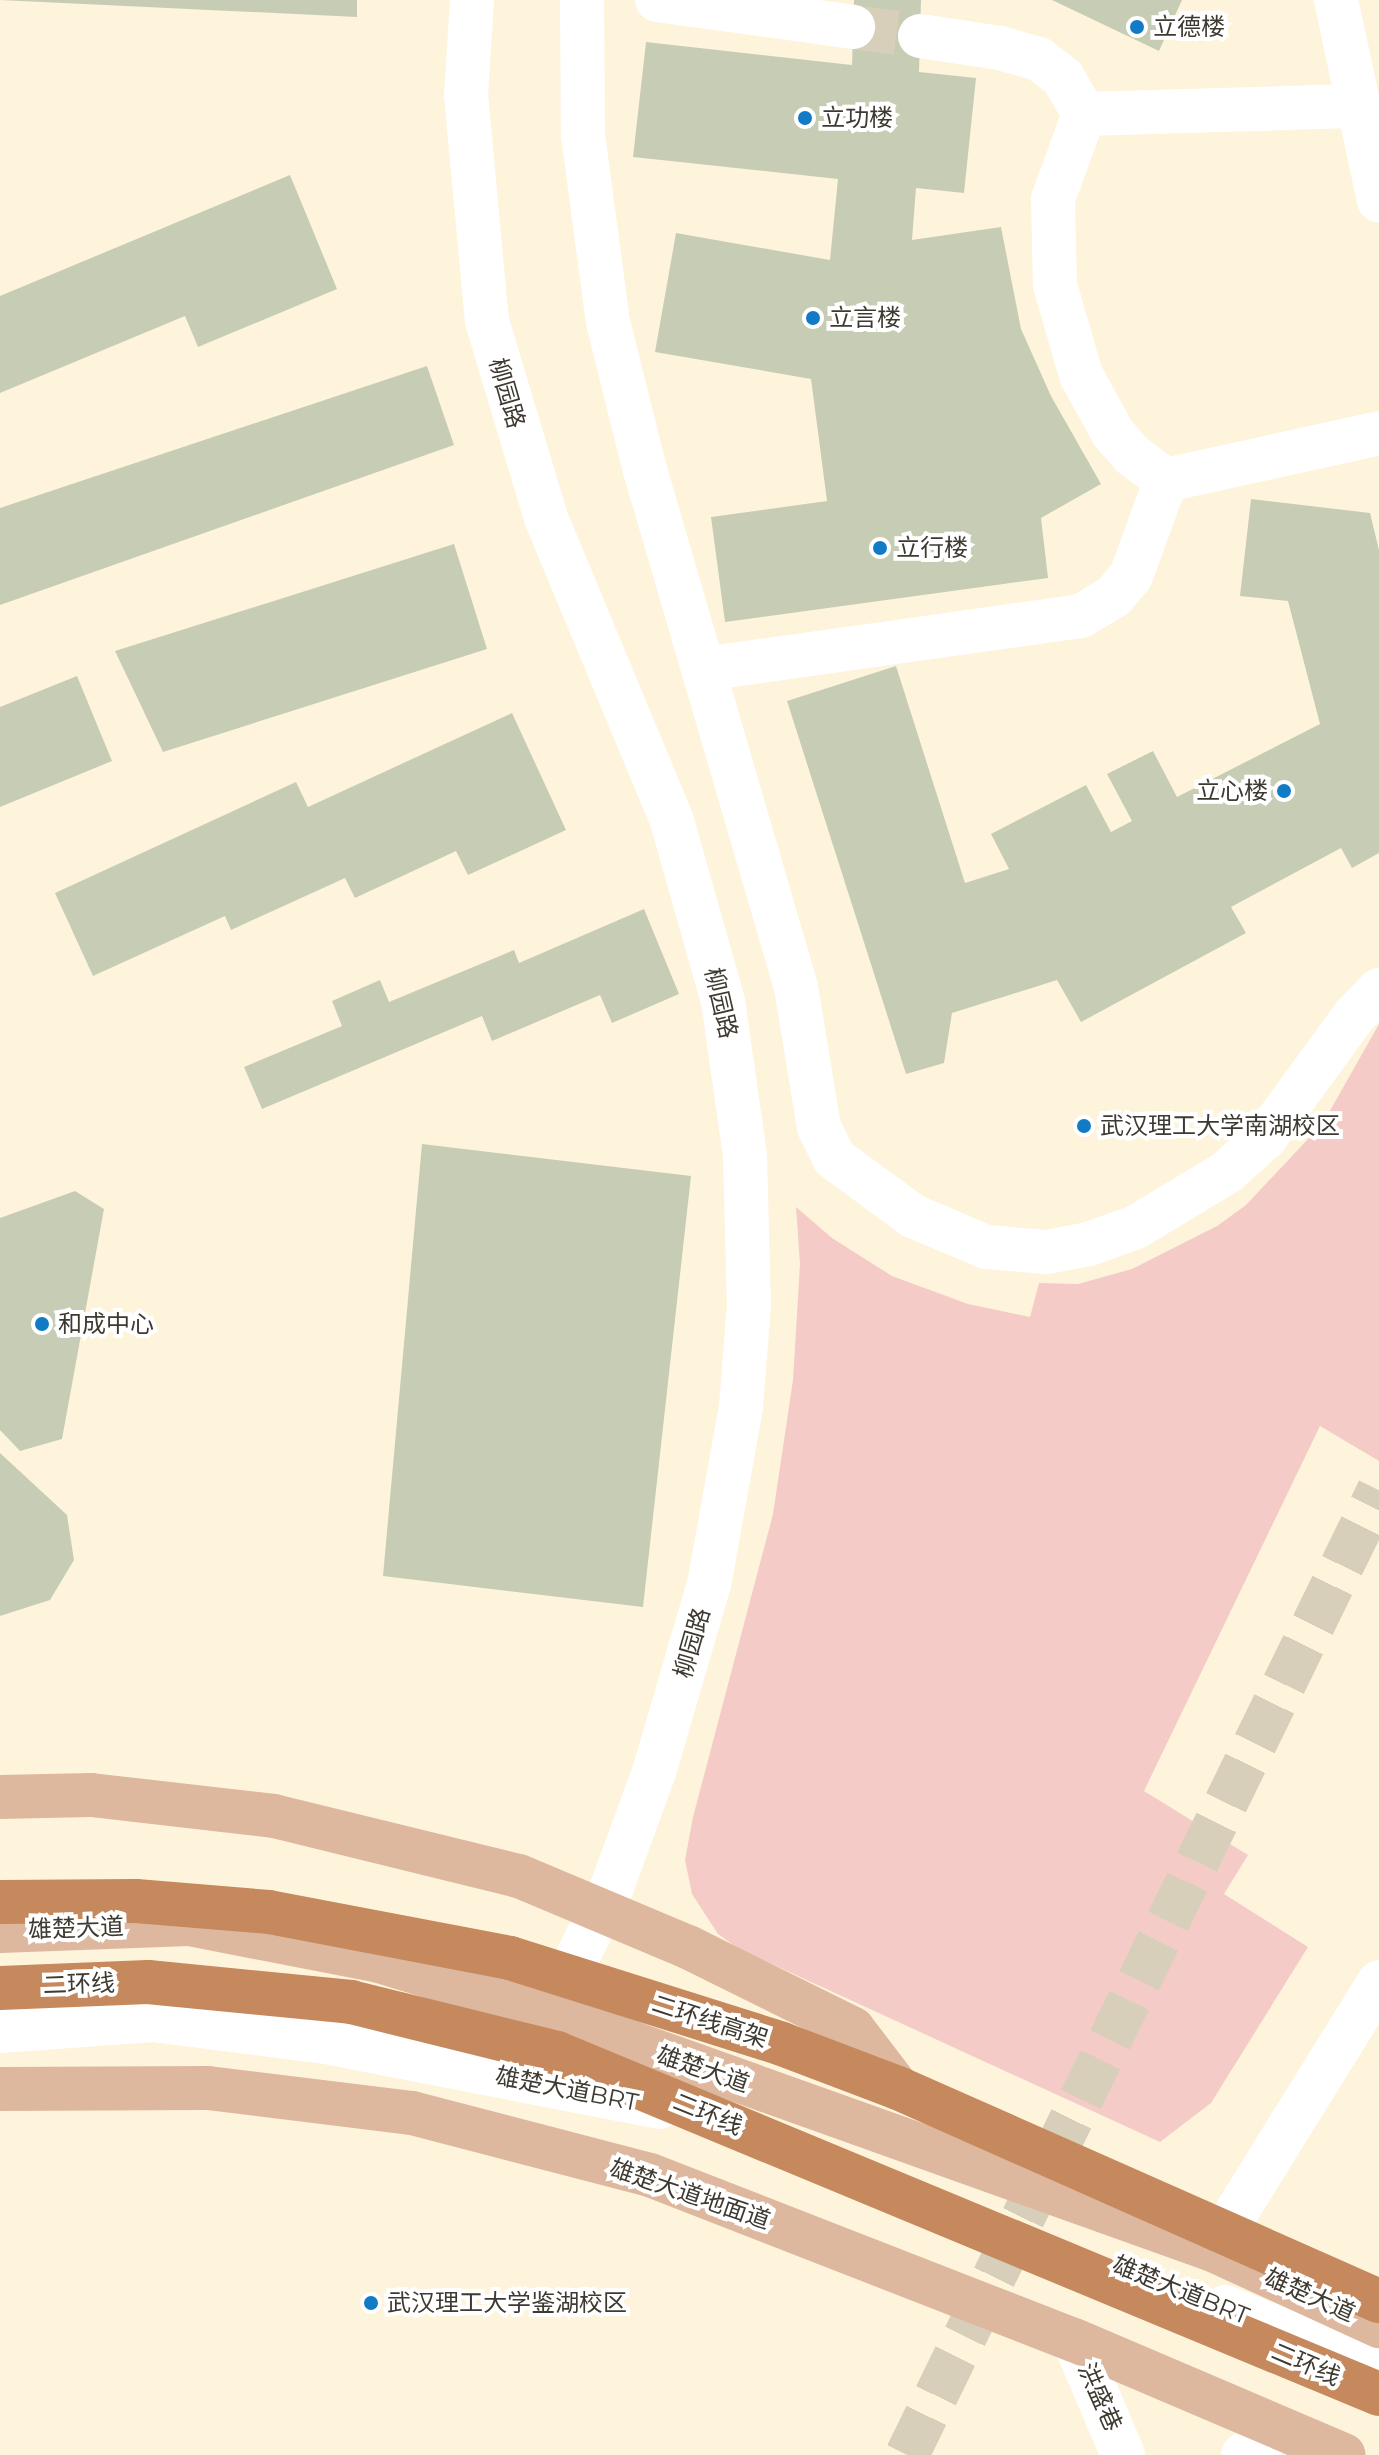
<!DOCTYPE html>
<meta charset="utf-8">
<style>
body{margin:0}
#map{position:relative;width:1379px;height:2455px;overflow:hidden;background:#fef4dc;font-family:Montserrat,"Noto Sans SC",sans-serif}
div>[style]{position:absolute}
.green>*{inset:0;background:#f5cbc8}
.building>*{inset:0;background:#c7cdb5}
.minor-tunnel>*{height:44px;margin-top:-22px;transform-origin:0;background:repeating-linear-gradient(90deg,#d8cfba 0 44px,transparent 0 66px)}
.minor>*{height:44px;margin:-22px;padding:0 22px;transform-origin:22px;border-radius:22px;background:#fff}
.major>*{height:44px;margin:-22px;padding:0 22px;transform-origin:22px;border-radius:22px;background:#ddb89e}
.highway>*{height:44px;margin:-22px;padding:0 22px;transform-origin:22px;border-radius:22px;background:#c6885d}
.dots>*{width:22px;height:22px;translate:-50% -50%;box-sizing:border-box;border:4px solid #fff;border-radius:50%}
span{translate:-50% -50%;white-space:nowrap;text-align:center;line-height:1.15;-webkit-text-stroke:8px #fff;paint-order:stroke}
.poi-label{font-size:24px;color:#3e3a31}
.left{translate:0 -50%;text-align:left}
.right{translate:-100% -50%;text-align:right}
.street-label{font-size:24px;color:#3e3a31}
</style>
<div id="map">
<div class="green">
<i style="clip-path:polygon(1379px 1024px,1379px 1461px,1320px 1426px,1144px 1791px,1248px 1855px,1224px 1894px,1308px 1947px,1211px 2103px,1160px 2142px,739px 1949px,718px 1934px,692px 1894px,685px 1860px,693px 1817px,773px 1514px,793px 1380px,800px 1264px,796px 1207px,832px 1238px,892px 1276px,968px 1304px,1030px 1317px,1039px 1283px,1078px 1284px,1132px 1269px,1217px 1226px,1246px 1205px,1323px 1123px)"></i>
</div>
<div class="building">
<i style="clip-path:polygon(0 0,357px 0,357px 17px)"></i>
<i style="clip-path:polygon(854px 0,921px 0,919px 72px,976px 78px,964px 193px,916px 188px,912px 240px,1001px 227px,1021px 329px,1051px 396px,1101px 484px,1041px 518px,1048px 578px,725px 622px,711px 517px,827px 501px,811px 379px,655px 352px,676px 233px,830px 260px,838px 179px,633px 157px,646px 42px,852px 65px)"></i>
<i style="clip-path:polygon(1052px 0,1182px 0,1159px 51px)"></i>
<i style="clip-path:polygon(290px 175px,337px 289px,198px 347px,185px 316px,0 393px,0 296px)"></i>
<i style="clip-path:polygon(427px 366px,454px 445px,0 605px,0 508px)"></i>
<i style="clip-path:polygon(1251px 499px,1370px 513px,1379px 550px,1379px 853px,1352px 868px,1341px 848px,1231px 907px,1246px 933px,1081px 1022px,1057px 980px,952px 1013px,944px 1063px,906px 1074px,787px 701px,896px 666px,965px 883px,1009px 869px,991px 834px,1086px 785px,1111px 832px,1132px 821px,1107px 774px,1153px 751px,1177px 797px,1320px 724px,1288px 601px,1240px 596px)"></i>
<i style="clip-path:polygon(454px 544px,487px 649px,163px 752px,115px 651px)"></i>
<i style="clip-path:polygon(77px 676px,112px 761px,0 807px,0 707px)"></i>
<i style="clip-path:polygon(512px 713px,566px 830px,468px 875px,456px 851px,355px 898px,345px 878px,231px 930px,225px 916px,93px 976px,55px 893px,296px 782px,308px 807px)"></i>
<i style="clip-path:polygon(644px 909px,679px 994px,612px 1023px,600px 995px,492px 1041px,482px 1016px,262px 1109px,244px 1067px,342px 1026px,332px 1001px,380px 980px,389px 1002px,514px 950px,519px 963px)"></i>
<i style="clip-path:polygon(422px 1144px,691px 1176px,643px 1607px,383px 1576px)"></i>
<i style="clip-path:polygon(75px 1191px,104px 1209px,62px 1439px,20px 1451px,0 1430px,0 1218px)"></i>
<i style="clip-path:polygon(0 1453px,67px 1515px,74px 1560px,50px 1600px,0 1616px)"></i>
</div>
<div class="minor-tunnel">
<i style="left:853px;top:27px;width:68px;rotate:7.7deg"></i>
<i style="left:907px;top:2455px;width:1074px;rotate:-63.94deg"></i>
</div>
<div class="minor">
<i style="left:472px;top:0;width:95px;rotate:93.6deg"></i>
<i style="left:466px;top:95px;width:227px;rotate:84.7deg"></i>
<i style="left:487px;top:321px;width:206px;rotate:73.3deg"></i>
<i style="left:546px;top:518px;width:328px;rotate:67.4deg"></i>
<i style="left:672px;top:821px;width:187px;rotate:74.2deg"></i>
<i style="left:723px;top:1001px;width:157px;rotate:81.9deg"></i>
<i style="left:745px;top:1156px;width:149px;rotate:88.5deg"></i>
<i style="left:749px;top:1305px;width:102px;rotate:94.5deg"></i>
<i style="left:741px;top:1407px;width:180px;rotate:100.2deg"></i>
<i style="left:709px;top:1584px;width:196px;rotate:106.3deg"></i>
<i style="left:654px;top:1772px;width:122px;rotate:110.1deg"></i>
<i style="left:612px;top:1887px;width:138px;rotate:116.2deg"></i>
<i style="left:582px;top:0;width:135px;rotate:89.6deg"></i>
<i style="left:583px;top:135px;width:189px;rotate:82.4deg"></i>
<i style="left:608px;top:322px;width:153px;rotate:76deg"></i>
<i style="left:645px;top:470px;width:539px;rotate:73.72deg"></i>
<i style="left:796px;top:987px;width:142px;rotate:80.7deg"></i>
<i style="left:819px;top:1127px;width:34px;rotate:64deg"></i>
<i style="left:834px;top:1158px;width:98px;rotate:36.3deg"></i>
<i style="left:913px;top:1216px;width:79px;rotate:23deg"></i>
<i style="left:986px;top:1247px;width:61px;rotate:4.7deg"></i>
<i style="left:1047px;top:1252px;width:43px;rotate:-10.8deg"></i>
<i style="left:1089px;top:1244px;width:50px;rotate:-19.9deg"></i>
<i style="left:1136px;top:1227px;width:106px;rotate:-31.1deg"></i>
<i style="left:1227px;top:1172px;width:51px;rotate:-41.8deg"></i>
<i style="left:1265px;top:1138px;width:151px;rotate:-53.9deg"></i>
<i style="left:1354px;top:1016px;width:36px;rotate:-46deg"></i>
<i style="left:657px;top:0;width:198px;rotate:7.8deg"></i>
<i style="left:1336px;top:0;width:205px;rotate:77.9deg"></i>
<i style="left:920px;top:36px;width:81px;rotate:8.5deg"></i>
<i style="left:1000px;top:48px;width:41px;rotate:15.8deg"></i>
<i style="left:1039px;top:59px;width:31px;rotate:38deg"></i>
<i style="left:1063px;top:78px;width:42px;rotate:59.7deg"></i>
<i style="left:1084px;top:114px;width:90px;rotate:110deg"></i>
<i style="left:1053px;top:199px;width:86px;rotate:88.7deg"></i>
<i style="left:1055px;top:285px;width:94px;rotate:73.9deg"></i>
<i style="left:1081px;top:375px;width:66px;rotate:61.1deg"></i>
<i style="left:1113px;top:433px;width:29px;rotate:49deg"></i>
<i style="left:1132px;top:455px;width:42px;rotate:36.3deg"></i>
<i style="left:1166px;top:480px;width:218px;rotate:-12.4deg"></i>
<i style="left:1084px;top:114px;width:276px;rotate:-1.7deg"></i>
<i style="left:704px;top:669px;width:381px;rotate:-8deg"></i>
<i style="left:1081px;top:616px;width:39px;rotate:-31deg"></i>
<i style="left:1114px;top:596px;width:26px;rotate:-50deg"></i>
<i style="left:1131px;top:576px;width:102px;rotate:-70deg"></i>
<i style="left:0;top:2031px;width:153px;rotate:-4.1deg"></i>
<i style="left:153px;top:2020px;width:168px;rotate:7.2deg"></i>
<i style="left:320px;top:2041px;width:346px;rotate:11deg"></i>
<i style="left:1213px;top:2250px;width:315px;rotate:-58.2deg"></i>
<i style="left:1225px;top:2307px;width:166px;rotate:21.6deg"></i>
<i style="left:1074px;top:2340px;width:125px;rotate:66.9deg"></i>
<i style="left:1243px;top:2455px;width:46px;rotate:-36.1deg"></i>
</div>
<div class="major">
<i style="left:0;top:1797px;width:91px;rotate:-1.3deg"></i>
<i style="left:91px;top:1795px;width:184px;rotate:6.5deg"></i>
<i style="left:274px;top:1816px;width:252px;rotate:13.8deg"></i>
<i style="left:519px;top:1876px;width:183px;rotate:22.8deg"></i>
<i style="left:688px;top:1947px;width:184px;rotate:26.4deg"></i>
<i style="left:853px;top:2029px;width:74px;rotate:52.7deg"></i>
<i style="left:0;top:1931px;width:189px;rotate:-2.1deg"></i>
<i style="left:189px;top:1924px;width:194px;rotate:11deg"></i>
<i style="left:379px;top:1961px;width:178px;rotate:17deg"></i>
<i style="left:549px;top:2013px;width:705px;rotate:19.64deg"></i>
<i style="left:1213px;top:2250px;width:183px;rotate:24.6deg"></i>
<i style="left:0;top:2089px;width:208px;rotate:-0.3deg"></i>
<i style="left:208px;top:2088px;width:206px;rotate:7deg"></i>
<i style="left:412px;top:2113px;width:246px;rotate:14.6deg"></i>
<i style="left:650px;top:2175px;width:455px;rotate:21.3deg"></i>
<i style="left:1074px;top:2340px;width:293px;rotate:23.1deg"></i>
</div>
<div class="highway">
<i style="left:0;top:1902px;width:136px;rotate:-0.4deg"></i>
<i style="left:136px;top:1901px;width:133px;rotate:4.7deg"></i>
<i style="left:269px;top:1912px;width:245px;rotate:10.8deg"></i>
<i style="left:510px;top:1958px;width:285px;rotate:17.5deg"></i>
<i style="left:782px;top:2044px;width:124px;rotate:20.8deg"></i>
<i style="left:898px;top:2088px;width:526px;rotate:23.89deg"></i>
<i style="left:0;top:1988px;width:148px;rotate:-2.3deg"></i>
<i style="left:148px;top:1982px;width:204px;rotate:5.6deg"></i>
<i style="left:351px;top:2002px;width:212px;rotate:13.9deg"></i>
<i style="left:557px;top:2053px;width:890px;rotate:22.53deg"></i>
</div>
<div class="dots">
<i style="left:1137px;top:27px;background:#117bc5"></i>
<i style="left:805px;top:118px;background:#117bc5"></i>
<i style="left:813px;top:318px;background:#117bc5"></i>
<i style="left:880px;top:548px;background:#117bc5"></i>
<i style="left:1284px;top:791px;background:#117bc5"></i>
<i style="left:1084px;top:1126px;background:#117bc5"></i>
<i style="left:42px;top:1324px;background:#117bc5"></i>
<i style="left:371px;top:2303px;background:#117bc5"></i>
</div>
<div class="poi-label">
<span class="left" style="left:1153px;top:27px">立德楼</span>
<span class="left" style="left:821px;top:118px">立功楼</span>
<span class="left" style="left:829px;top:318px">立言楼</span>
<span class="left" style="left:896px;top:548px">立行楼</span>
<span class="right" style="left:1268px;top:791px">立心楼</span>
<span class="left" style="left:1100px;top:1126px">武汉理工大学南湖校区</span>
<span class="left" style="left:58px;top:1324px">和成中心</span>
<span class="left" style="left:387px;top:2303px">武汉理工大学鉴湖校区</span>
</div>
<div class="street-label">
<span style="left:507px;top:393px;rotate:74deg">柳园路</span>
<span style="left:721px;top:1003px;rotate:77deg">柳园路</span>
<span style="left:692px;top:1643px;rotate:-74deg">柳园路</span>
<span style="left:76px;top:1928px;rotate:-2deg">雄楚大道</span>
<span style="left:79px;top:1984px;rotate:-2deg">二环线</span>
<span style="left:710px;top:2021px;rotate:18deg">二环线高架</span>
<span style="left:703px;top:2069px;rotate:19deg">雄楚大道</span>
<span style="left:567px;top:2089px;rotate:11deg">雄楚大道BRT</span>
<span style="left:708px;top:2114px;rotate:22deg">二环线</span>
<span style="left:690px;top:2194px;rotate:19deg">雄楚大道地面道</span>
<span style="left:1181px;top:2290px;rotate:22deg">雄楚大道BRT</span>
<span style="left:1310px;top:2295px;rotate:24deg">雄楚大道</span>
<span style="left:1306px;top:2364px;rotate:23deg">二环线</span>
<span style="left:1100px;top:2397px;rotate:66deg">洪盛巷</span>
</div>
</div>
